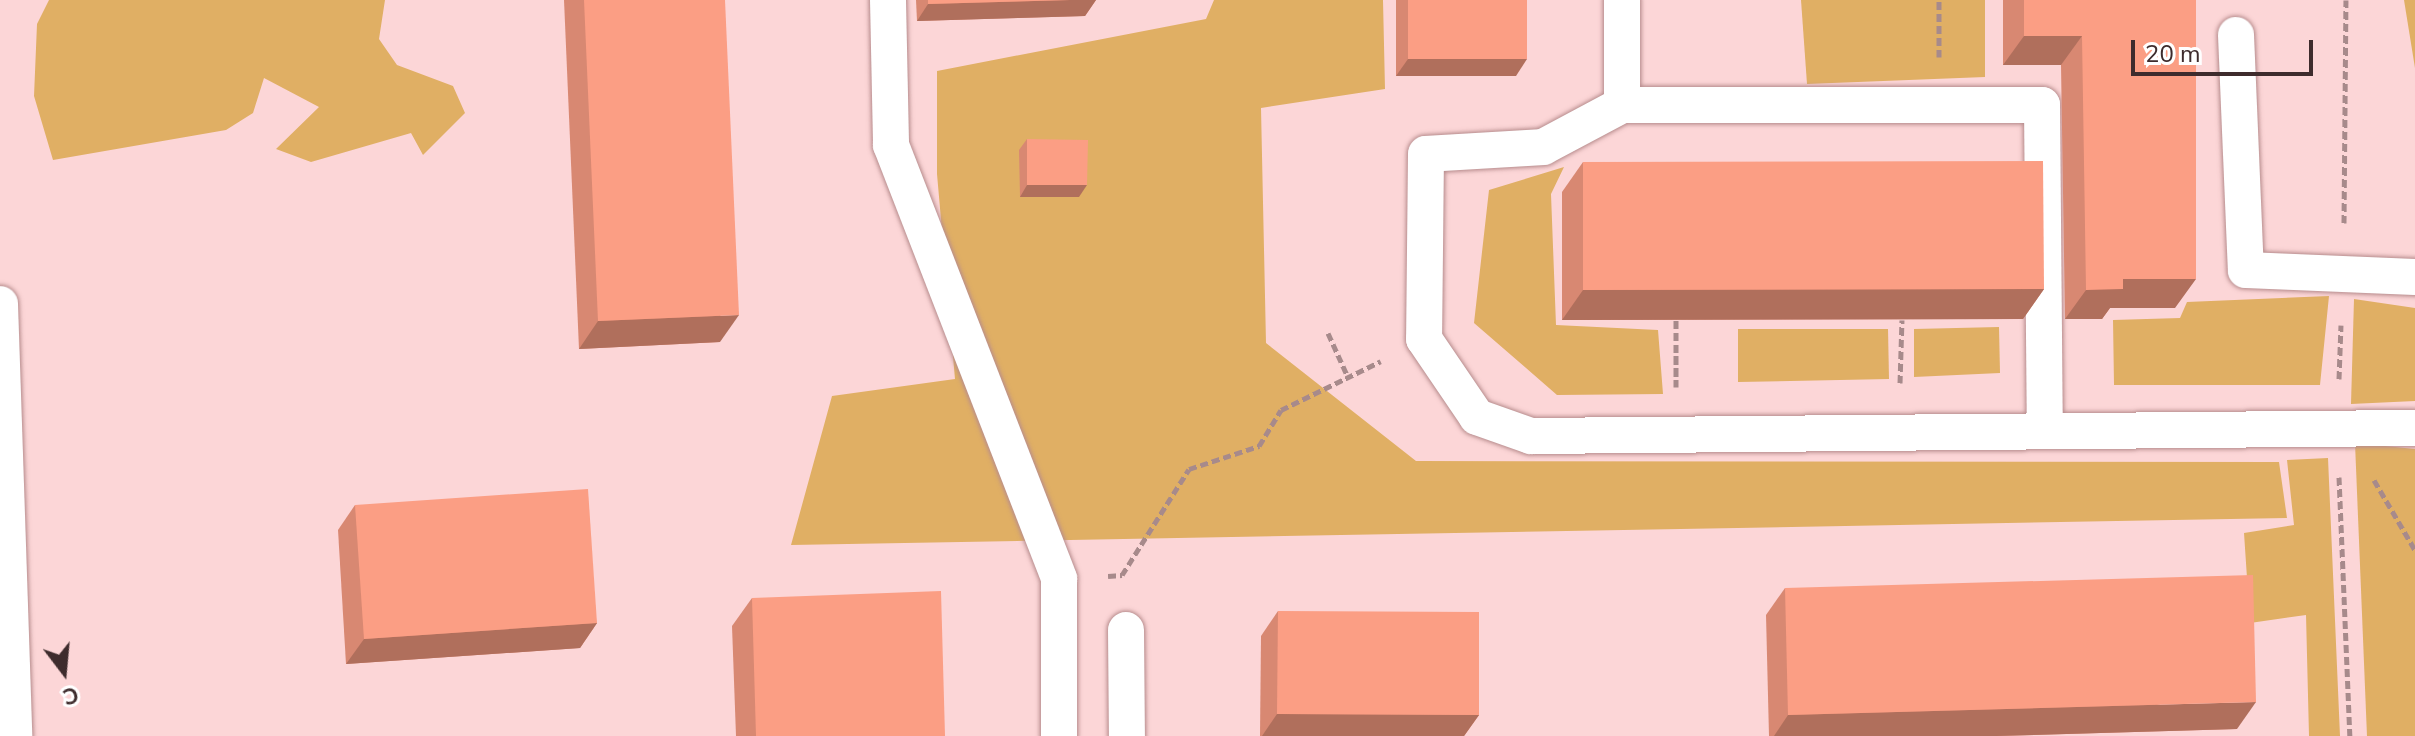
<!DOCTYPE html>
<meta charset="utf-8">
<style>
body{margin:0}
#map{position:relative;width:2415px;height:736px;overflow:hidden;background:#fcd6d7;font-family:"Nunito Sans",sans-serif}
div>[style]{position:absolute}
.green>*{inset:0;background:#e0af64}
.path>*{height:5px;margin-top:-2.5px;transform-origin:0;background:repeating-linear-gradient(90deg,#a78a8b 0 8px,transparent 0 12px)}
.roads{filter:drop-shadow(0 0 2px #b78c8d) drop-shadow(0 0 2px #b78c8d)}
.service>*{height:36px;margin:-18px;padding:0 18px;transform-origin:18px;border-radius:18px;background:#fff}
.wall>*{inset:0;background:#d88872}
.shaded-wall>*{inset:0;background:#b06f5c}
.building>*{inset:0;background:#fb9e84}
span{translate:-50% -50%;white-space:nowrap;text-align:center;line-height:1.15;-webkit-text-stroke:8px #fff;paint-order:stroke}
.north{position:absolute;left:24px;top:632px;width:80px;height:80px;-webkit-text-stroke:6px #fff;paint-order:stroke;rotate:164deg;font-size:22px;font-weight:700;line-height:32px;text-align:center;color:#3e2c2d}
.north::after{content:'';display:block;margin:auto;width:28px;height:36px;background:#3e2c2d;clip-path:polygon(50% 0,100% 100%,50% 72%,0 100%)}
.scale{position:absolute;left:2131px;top:40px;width:182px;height:36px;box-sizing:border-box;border:4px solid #3e2c2d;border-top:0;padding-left:10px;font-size:24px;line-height:28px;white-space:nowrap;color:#3e2c2d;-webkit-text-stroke:6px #fff;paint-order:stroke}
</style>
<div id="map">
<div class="green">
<i style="clip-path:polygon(49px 0,385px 0,379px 39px,397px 65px,453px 86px,465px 113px,423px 155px,411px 133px,311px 162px,276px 149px,319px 107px,264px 78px,253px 113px,226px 130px,53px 160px,34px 96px,37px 24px)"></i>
<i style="clip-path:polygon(1214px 0,1383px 0,1385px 89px,1261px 108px,1266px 343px,1416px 461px,2279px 462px,2287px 518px,791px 545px,832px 396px,955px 379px,937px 174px,937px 71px,1206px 19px)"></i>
<i style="clip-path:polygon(1801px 0,1985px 0,1985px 77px,1807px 84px)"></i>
<i style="clip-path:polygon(2404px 0,2415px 0,2415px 68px)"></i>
<i style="clip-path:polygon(1564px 167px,1551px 194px,1556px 325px,1658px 330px,1663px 394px,1557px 395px,1474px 323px,1489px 190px)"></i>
<i style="clip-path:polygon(2329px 296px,2320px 385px,2114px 385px,2113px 320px,2180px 318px,2187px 302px)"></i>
<i style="clip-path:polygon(2354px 299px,2415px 308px,2415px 401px,2351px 404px)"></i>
<i style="clip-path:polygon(1999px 327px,2000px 373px,1914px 377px,1914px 329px)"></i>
<i style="clip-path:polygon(1738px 329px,1888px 329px,1889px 379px,1738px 382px)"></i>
<i style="clip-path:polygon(2355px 443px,2415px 449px,2415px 736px,2367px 736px)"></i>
<i style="clip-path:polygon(2328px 458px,2340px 736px,2309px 736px,2306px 615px,2250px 623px,2244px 533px,2294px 525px,2287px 460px)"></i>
</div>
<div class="path">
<i style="left:1939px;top:57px;width:57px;rotate:-90deg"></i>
<i style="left:2344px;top:223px;width:223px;rotate:-89.5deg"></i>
<i style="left:1676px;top:320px;width:67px;rotate:90deg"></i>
<i style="left:1328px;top:333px;width:48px;rotate:65.6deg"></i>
<i style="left:2339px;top:379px;width:54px;rotate:-87.9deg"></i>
<i style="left:1900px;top:383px;width:63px;rotate:-88.2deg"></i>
<i style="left:2339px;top:477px;width:259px;rotate:87.6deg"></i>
<i style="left:2374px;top:480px;width:81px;rotate:59.6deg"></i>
<i style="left:1108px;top:576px;width:14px;rotate:-4deg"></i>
<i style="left:1122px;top:575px;width:125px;rotate:-57.7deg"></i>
<i style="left:1189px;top:469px;width:74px;rotate:-18.2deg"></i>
<i style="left:1259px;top:446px;width:42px;rotate:-58.6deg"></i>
<i style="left:1281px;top:410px;width:111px;rotate:-26.1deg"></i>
</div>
<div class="roads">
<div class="service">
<i style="left:888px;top:0;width:145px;rotate:88.8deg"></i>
<i style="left:891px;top:145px;width:465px;rotate:68.8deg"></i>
<i style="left:1059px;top:579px;width:157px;rotate:90deg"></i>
<i style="left:1622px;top:0;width:105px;rotate:90deg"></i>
<i style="left:1622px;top:105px;width:89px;rotate:152deg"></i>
<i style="left:1543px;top:147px;width:117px;rotate:176.6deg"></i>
<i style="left:1426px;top:154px;width:185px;rotate:90.6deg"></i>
<i style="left:1424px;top:339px;width:94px;rotate:55.8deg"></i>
<i style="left:1477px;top:417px;width:57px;rotate:19.4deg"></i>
<i style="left:1531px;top:436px;width:884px;rotate:-0.52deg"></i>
<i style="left:2236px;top:35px;width:235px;rotate:87.6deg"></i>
<i style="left:2246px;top:270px;width:169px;rotate:2.4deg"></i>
<i style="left:1622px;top:105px;width:420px"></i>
<i style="left:2042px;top:105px;width:325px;rotate:89.5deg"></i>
<i style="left:0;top:304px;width:432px;rotate:88.1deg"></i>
<i style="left:1126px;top:630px;width:106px;rotate:89.5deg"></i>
</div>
</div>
<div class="wall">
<i style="clip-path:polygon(564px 0,725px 0,720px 342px,579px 349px)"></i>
<i style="clip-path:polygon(916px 0,1096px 0,1085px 16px,917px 21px)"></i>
<i style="clip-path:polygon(1396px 0,1527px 0,1516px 76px,1396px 76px)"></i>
<i style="clip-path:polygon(2003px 0,2196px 0,2175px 308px,2110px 308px,2102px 319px,2065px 319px,2061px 65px,2003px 65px)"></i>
<i style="clip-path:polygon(1027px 139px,1079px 197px,1020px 197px,1019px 150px)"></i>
<i style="clip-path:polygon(1583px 162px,2044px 289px,2023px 319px,1562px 320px,1562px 192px)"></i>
<i style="clip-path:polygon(355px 505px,597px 623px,580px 648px,346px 664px,338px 530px)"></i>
<i style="clip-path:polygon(1785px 588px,2237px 729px,1996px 736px,1769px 736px,1766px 615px)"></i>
<i style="clip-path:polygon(752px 598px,945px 736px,736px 736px,732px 626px)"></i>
<i style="clip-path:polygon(1278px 611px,1479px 715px,1464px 736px,1260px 736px,1261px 636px)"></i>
</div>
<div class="shaded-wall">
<i style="clip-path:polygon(1070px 0,1096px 0,1085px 16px,917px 21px,928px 4px)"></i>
<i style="clip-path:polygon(2024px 36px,2082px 36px,2061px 65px,2003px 65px)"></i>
<i style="clip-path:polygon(1408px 59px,1527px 59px,1516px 76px,1396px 76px)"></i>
<i style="clip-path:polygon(1027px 185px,1087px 185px,1079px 197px,1020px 197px)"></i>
<i style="clip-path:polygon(2123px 279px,2196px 279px,2175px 308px,2110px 308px,2102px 319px,2065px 319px,2086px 290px)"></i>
<i style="clip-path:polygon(2044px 289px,2023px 319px,1562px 320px,1583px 290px)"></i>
<i style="clip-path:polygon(739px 315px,720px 342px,579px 349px,598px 321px)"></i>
<i style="clip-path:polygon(597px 623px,580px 648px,346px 664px,364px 639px)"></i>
<i style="clip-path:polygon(2256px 702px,2237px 729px,1996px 736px,1774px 736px,1788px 715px)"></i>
<i style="clip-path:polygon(1277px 714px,1479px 715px,1464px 736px,1262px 736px)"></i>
</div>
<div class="building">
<i style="clip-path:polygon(584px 0,725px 0,739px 315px,598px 321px)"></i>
<i style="clip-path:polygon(928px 0,1070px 0,928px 4px)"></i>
<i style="clip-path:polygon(1408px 0,1527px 0,1527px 59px,1408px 59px)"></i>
<i style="clip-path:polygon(2024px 0,2196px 0,2196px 279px,2123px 279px,2123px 289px,2086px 290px,2082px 36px,2024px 36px)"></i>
<i style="clip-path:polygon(1027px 139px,1088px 140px,1087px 185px,1027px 185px)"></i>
<i style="clip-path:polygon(2043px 161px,2044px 289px,1583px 290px,1583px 162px)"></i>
<i style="clip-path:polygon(588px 489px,597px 623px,364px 639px,355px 505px)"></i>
<i style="clip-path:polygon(2253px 575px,2256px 702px,1788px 715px,1785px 588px)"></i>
<i style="clip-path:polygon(941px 591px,945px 736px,756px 736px,752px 598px)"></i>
<i style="clip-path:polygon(1278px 611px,1479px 612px,1479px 715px,1277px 714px)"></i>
</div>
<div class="north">С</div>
<div class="scale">20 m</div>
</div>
